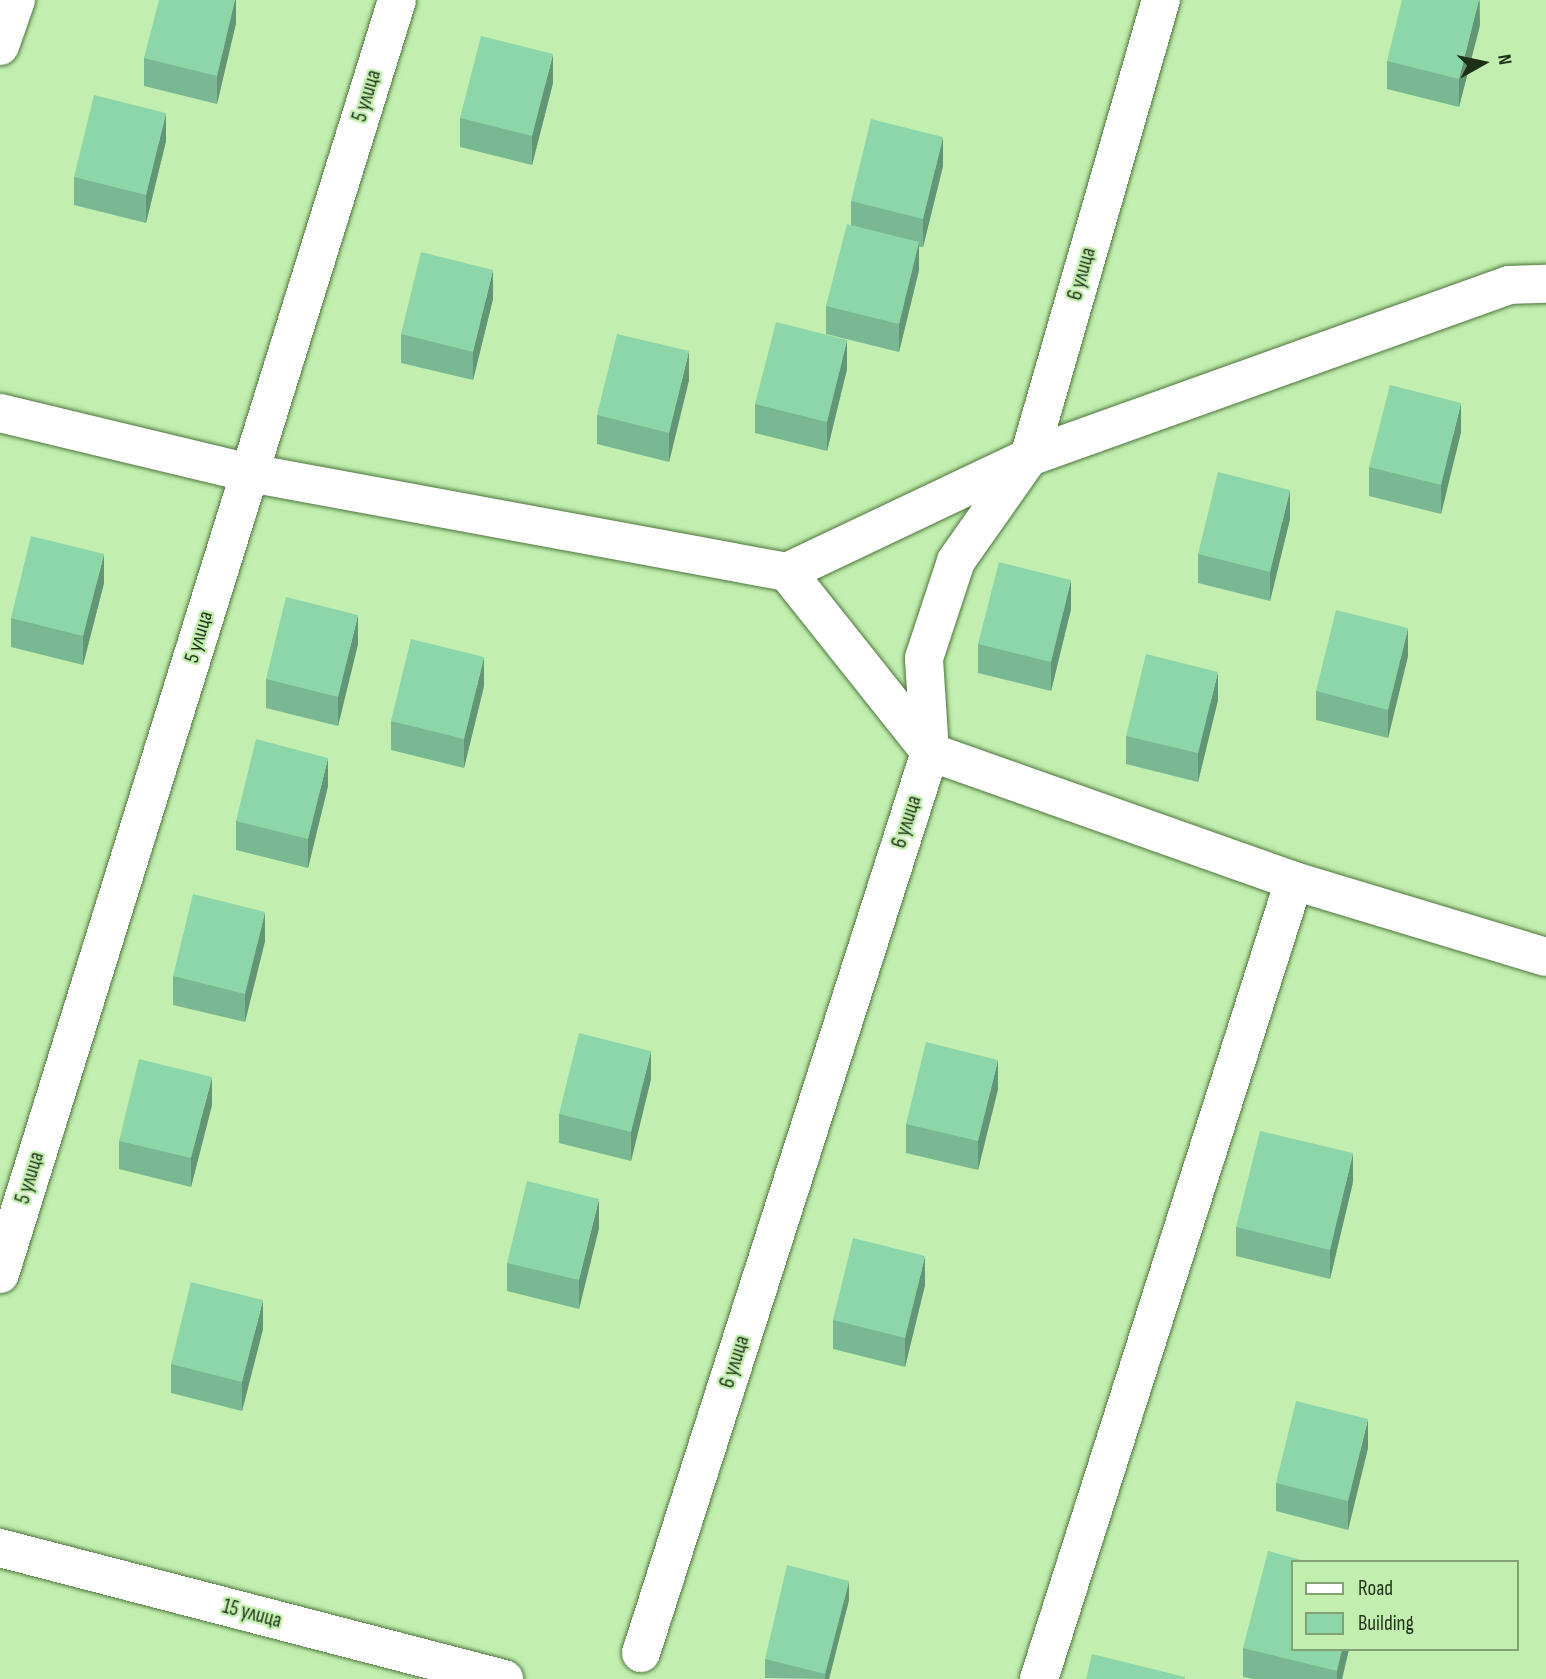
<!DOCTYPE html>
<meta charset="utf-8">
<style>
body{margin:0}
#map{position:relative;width:1546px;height:1679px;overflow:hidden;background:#c2efaf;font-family:"Sofia Sans Condensed",sans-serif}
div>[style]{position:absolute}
.roads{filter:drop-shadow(0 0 2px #4d753c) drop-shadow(0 0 2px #4d753c)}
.minor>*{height:38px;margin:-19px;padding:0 19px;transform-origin:19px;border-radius:19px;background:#fff}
.wall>*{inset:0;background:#79b892}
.shaded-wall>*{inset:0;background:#639677}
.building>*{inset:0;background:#8dd6aa}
span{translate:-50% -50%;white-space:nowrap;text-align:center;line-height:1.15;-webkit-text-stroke:5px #c2efaf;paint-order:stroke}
.street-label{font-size:21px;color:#1f3018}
.legend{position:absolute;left:1291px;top:1560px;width:228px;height:91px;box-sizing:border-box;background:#c2efaf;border:2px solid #81a373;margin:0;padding:9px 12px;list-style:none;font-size:21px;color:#1f3018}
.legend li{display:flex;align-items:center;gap:14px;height:35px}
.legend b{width:35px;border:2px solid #81a373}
.north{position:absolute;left:1448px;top:28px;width:70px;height:70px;-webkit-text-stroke:5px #c2efaf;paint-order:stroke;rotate:81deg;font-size:19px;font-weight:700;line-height:28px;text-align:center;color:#1f3018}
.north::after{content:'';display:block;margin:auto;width:24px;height:32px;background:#1f3018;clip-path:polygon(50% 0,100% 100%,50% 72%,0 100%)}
</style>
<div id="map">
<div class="roads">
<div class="minor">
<i style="left:0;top:46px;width:49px;rotate:-70.8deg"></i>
<i style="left:0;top:413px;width:257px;rotate:13.5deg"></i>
<i style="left:250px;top:473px;width:546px;rotate:10.45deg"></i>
<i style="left:787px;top:572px;width:268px;rotate:-25.4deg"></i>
<i style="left:1029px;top:457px;width:510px;rotate:-19.71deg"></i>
<i style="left:1509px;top:285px;width:37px;rotate:-2deg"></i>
<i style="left:787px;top:572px;width:230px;rotate:51.5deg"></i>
<i style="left:930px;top:752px;width:386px;rotate:19.5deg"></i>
<i style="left:1294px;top:881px;width:263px;rotate:16.8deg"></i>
<i style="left:0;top:1274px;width:1334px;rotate:-72.69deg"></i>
<i style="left:0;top:1548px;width:521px;rotate:14.57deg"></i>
<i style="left:641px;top:1653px;width:946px;rotate:-72.22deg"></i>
<i style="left:930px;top:752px;width:94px;rotate:-93.7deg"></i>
<i style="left:924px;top:658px;width:102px;rotate:-71.7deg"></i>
<i style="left:956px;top:561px;width:127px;rotate:-54.9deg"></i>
<i style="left:1029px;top:457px;width:476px;rotate:-73.9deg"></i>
<i style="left:1039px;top:1679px;width:838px;rotate:-72.28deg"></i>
</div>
</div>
<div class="wall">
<i style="clip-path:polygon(236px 0,236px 23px,217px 104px,144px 86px,144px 58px)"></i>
<i style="clip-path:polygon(1480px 0,1480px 25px,1459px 107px,1387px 89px,1387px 61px)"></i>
<i style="clip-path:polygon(553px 83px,532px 165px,460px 147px,460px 118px)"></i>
<i style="clip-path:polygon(166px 141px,146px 223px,74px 205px,74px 177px)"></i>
<i style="clip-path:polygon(943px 166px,923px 247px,919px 247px,919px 270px,899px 352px,826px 334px,826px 306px,851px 225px,851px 201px)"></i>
<i style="clip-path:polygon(493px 299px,473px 380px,401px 363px,401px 334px)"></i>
<i style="clip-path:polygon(847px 369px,827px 451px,755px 433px,755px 404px)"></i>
<i style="clip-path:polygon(689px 380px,669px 462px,597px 444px,597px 415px)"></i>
<i style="clip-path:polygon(1461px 432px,1441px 514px,1369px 496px,1369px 467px)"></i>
<i style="clip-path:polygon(1290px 519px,1270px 601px,1198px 583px,1198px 554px)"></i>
<i style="clip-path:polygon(104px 583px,83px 665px,11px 647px,11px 618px)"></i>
<i style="clip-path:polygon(1071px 609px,1051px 691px,978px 673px,978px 644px)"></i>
<i style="clip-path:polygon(358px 644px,338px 726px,266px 708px,266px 679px)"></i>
<i style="clip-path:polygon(1408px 656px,1388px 738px,1316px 720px,1316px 691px)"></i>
<i style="clip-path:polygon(484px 686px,464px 768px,391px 750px,391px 721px)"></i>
<i style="clip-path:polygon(1218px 700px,1198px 782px,1126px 764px,1126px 736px)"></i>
<i style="clip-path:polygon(328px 786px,308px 868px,236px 850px,236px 821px)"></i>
<i style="clip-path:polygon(265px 941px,245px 1022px,173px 1005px,173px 976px)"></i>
<i style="clip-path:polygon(651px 1079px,631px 1161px,559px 1143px,559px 1114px)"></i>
<i style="clip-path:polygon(998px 1089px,978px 1170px,906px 1153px,906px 1124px)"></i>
<i style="clip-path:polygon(212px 1105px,191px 1187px,119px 1169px,119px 1141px)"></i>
<i style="clip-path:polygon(1353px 1182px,1330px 1279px,1236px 1256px,1236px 1227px)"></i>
<i style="clip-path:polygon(599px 1228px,579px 1309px,507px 1291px,507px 1263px)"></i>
<i style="clip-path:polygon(925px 1285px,905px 1367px,833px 1349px,833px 1320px)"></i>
<i style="clip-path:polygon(263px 1329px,242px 1411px,171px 1393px,171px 1364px)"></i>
<i style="clip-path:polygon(1368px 1448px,1348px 1530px,1276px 1511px,1276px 1483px)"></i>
<i style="clip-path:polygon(849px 1600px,829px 1679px,765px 1678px,765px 1659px)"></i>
<i style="clip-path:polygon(1243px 1648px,1349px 1649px,1342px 1679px,1253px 1679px,1243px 1677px)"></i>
</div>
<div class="shaded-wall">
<i style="clip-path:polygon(235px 0,236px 0,236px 23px,217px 104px,217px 76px)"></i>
<i style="clip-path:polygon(1479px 0,1480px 25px,1459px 107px,1459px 79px)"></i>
<i style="clip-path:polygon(553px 54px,553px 83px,532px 165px,532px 136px)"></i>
<i style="clip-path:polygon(166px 113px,166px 141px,146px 223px,146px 195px)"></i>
<i style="clip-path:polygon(943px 137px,943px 166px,923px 247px,923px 219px)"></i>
<i style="clip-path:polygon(919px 242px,919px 270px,899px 352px,899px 324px)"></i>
<i style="clip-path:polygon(493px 270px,493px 299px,473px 380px,473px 352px)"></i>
<i style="clip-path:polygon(847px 340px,847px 369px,827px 451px,827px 422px)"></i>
<i style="clip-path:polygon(689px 351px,689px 380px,669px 462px,669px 433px)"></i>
<i style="clip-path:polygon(1461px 403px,1461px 432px,1441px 514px,1441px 485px)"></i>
<i style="clip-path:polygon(1290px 490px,1290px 519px,1270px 601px,1270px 572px)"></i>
<i style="clip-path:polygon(104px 554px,104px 583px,83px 665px,83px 636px)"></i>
<i style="clip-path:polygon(1071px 580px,1071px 609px,1051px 691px,1051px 662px)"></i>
<i style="clip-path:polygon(358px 615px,358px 644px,338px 726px,338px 697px)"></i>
<i style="clip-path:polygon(1408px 628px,1408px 656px,1388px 738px,1388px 710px)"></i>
<i style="clip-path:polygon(484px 657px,484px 686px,464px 768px,464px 739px)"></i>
<i style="clip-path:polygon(1218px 672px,1218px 700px,1198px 782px,1198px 753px)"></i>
<i style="clip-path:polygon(328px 758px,328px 786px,308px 868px,308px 839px)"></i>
<i style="clip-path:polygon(265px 912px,265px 941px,245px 1022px,245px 994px)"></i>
<i style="clip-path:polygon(651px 1051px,651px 1079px,631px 1161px,631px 1132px)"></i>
<i style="clip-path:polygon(998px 1060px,998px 1089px,978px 1170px,978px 1141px)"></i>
<i style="clip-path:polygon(212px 1077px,212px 1105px,191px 1187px,191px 1158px)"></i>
<i style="clip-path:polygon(1353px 1153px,1353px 1182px,1330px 1279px,1330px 1250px)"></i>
<i style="clip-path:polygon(599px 1199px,599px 1228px,579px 1309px,579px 1280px)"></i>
<i style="clip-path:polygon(925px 1256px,925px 1285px,905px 1367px,905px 1338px)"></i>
<i style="clip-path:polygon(263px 1300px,263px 1329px,242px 1411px,242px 1382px)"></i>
<i style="clip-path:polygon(1368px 1419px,1368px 1448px,1348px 1530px,1348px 1501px)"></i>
<i style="clip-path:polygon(849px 1581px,849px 1600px,829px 1679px,825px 1679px,825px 1674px)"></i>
<i style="clip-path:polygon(1342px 1649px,1349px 1649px,1342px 1679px,1337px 1679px,1337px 1671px)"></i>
</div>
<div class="building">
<i style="clip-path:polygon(159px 0,235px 0,217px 76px,144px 58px)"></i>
<i style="clip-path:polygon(1402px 0,1479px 0,1459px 79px,1387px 61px)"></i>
<i style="clip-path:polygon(481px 36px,553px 54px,532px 136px,460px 118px)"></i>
<i style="clip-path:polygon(94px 95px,166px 113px,146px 195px,74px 177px)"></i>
<i style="clip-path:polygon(871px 119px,943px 137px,923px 219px,851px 201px)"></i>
<i style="clip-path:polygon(847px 224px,919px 242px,899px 324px,826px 306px)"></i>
<i style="clip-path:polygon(421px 252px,493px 270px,473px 352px,401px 334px)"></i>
<i style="clip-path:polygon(776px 322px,847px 340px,827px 422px,755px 404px)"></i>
<i style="clip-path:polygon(617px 334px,689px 351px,669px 433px,597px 415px)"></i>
<i style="clip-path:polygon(1390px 385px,1461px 403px,1441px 485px,1369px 467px)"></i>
<i style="clip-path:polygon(1218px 472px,1290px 490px,1270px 572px,1198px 554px)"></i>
<i style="clip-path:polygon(31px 536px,104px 554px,83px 636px,11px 618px)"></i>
<i style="clip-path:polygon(999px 562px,1071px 580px,1051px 662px,978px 644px)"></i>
<i style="clip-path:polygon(286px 597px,358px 615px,338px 697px,266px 679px)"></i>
<i style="clip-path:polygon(1336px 610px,1408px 628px,1388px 710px,1316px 691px)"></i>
<i style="clip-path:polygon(411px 639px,484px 657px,464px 739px,391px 721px)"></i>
<i style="clip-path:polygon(1146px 654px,1218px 672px,1198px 753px,1126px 736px)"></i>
<i style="clip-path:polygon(256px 739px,328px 758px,308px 839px,236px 821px)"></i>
<i style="clip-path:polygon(193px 894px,265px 912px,245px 994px,173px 976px)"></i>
<i style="clip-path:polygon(579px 1033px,651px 1051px,631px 1132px,559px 1114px)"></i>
<i style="clip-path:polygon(926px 1042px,998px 1060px,978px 1141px,906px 1124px)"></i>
<i style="clip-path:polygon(139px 1059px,212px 1077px,191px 1158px,119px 1141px)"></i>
<i style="clip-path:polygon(1260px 1131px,1353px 1153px,1330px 1250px,1236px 1227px)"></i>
<i style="clip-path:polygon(527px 1181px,599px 1199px,579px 1280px,507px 1263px)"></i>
<i style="clip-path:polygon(853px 1238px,925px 1256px,905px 1338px,833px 1320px)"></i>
<i style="clip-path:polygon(191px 1282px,263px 1300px,242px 1382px,171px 1364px)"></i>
<i style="clip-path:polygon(1296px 1401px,1368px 1419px,1348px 1501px,1276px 1483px)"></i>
<i style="clip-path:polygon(1268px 1551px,1309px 1562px,1292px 1562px,1292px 1649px,1342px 1649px,1337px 1671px,1243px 1648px)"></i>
<i style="clip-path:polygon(787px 1565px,849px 1581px,825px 1674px,765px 1659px)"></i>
<i style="clip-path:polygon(1092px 1654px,1185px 1677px,1185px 1679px,1086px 1679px)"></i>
</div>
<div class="street-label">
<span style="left:367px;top:96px;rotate:-73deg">5 улица</span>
<span style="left:1082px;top:274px;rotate:-74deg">6 улица</span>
<span style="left:199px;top:637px;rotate:-73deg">5 улица</span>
<span style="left:907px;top:822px;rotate:-72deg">6 улица</span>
<span style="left:30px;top:1178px;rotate:-73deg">5 улица</span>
<span style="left:735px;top:1362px;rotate:-72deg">6 улица</span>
<span style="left:252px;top:1614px;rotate:15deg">15 улица</span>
</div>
<ul class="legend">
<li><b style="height:9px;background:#fff"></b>Road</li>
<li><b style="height:19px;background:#8dd6aa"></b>Building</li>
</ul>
<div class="north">N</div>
</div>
